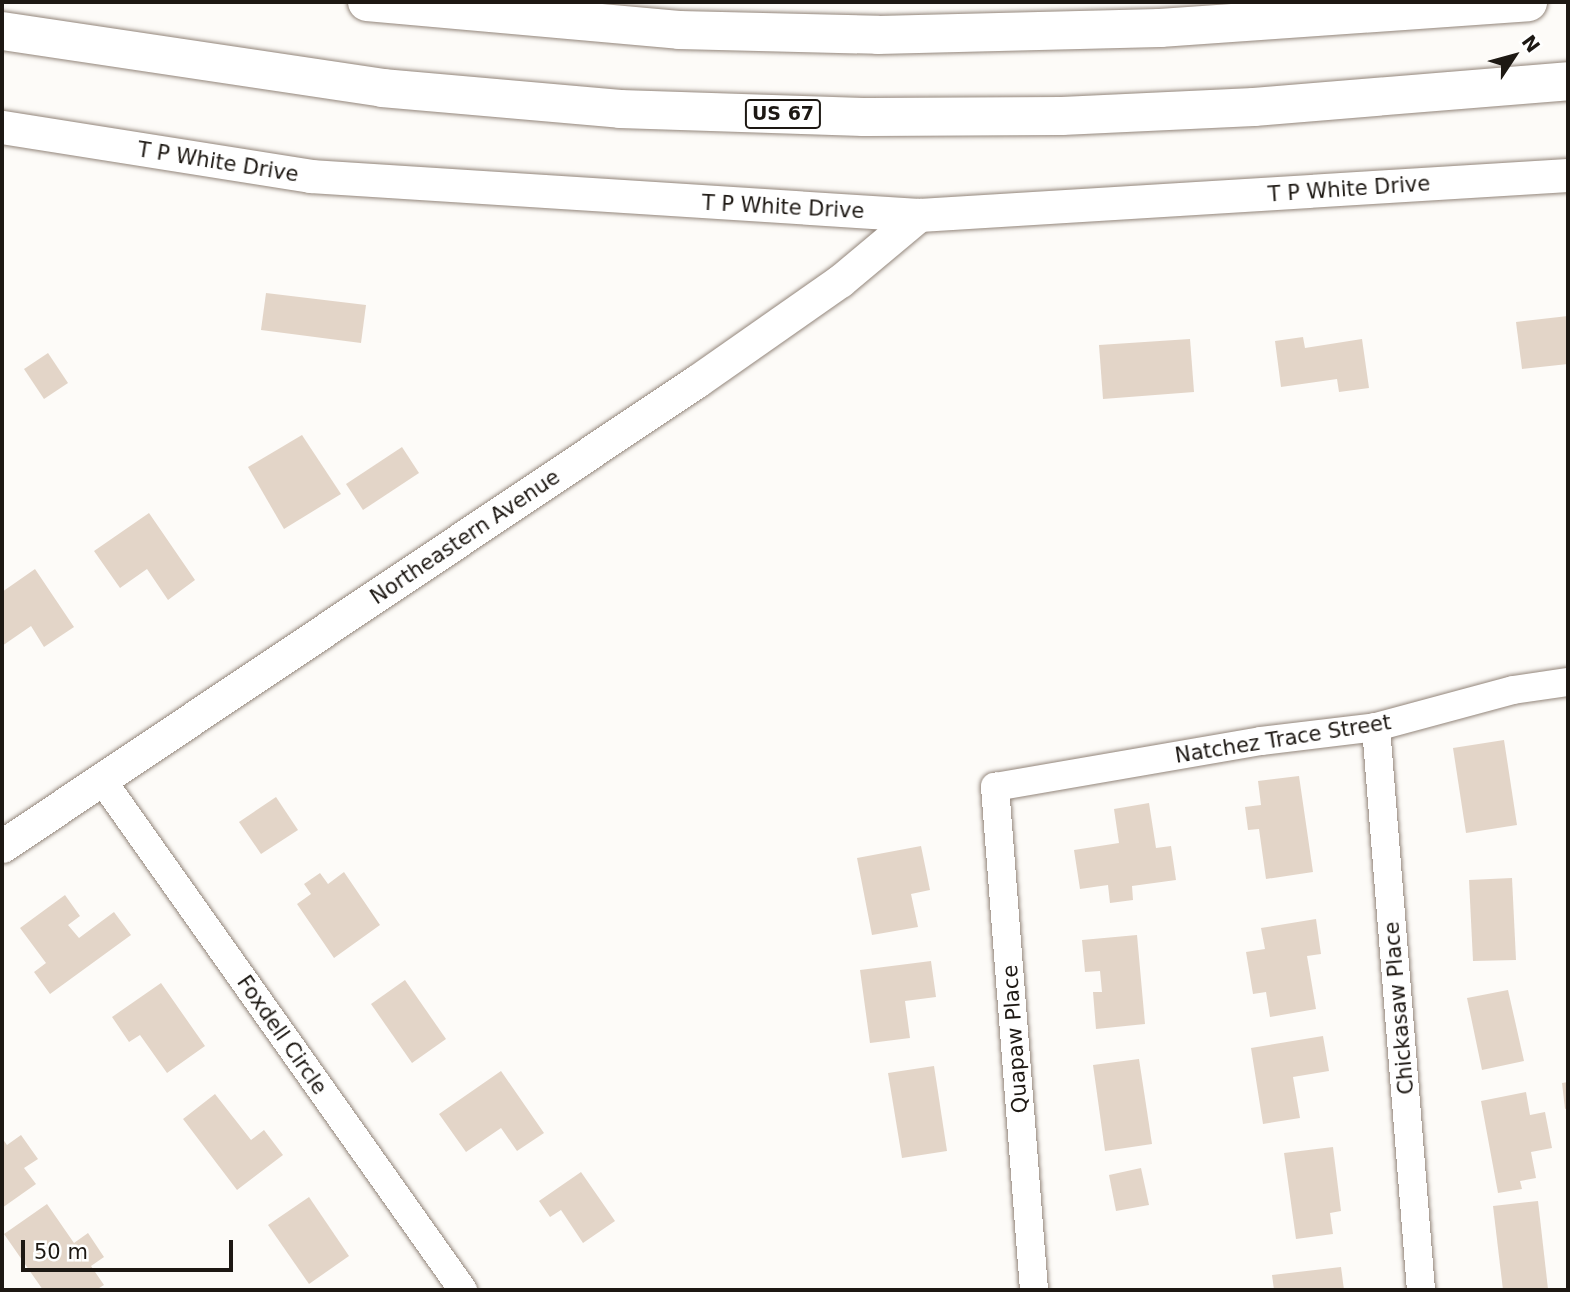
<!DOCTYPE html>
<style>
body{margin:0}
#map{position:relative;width:1570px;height:1292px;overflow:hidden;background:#fdfbf8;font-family:"DejaVu Sans",sans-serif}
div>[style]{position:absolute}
.building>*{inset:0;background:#e3d5c8}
.roads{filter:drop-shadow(0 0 2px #93867b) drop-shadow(0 0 2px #93867b)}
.minor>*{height:28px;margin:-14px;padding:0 14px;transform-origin:14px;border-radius:14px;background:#fff}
.tertiary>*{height:33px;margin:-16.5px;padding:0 16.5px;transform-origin:16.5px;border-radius:16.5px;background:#fff}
.motorway>*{height:38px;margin:-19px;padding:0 19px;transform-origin:19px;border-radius:19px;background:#fff}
span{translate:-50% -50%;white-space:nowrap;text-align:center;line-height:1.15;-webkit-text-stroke:5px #fff;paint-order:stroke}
.shield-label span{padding:2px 5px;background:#fff;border:2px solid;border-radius:5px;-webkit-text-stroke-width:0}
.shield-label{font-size:19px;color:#1d1813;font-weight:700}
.street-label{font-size:21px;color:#1d1813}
.frame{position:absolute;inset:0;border:4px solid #1d1813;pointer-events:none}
.north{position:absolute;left:1479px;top:21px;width:70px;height:70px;-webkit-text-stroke:5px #fff;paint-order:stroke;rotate:54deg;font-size:19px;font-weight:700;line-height:28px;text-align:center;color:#1d1813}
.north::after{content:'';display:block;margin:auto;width:24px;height:32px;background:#1d1813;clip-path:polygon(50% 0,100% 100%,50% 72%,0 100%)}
.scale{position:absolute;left:21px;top:1240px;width:212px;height:32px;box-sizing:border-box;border:4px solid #1d1813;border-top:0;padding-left:9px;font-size:21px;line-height:24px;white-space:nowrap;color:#1d1813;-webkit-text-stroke:5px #fff;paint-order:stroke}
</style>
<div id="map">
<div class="building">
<i style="clip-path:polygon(266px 293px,366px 305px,361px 343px,261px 330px)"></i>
<i style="clip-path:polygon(1568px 316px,1568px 364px,1522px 369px,1516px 322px)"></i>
<i style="clip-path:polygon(1303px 337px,1305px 348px,1362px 339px,1369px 388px,1339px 392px,1337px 379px,1281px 387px,1275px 341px)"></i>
<i style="clip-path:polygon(1190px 339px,1194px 392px,1103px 399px,1099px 345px)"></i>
<i style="clip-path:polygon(48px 353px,68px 383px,44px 399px,24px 369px)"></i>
<i style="clip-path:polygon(302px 435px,341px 494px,284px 529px,248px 467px)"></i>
<i style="clip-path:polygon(402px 447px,419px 473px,363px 510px,346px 484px)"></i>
<i style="clip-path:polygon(149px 513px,195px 580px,168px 600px,147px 569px,120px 588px,94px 551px)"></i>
<i style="clip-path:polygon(35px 569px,74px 627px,44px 647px,31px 626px,2px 646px,2px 592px)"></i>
<i style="clip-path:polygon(1504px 740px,1517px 825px,1466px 833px,1453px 748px)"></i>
<i style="clip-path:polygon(1299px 776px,1313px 872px,1266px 879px,1259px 829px,1248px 830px,1245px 807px,1261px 805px,1258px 781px)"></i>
<i style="clip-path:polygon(276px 797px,298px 830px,261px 854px,239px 822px)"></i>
<i style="clip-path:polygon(1149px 803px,1156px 848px,1171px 846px,1176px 880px,1132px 886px,1133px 900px,1110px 903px,1108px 885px,1080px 889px,1074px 850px,1119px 843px,1114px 809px)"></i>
<i style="clip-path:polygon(921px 846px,930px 890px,911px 894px,918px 927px,872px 935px,857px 858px)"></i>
<i style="clip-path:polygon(344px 872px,380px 925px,334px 958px,297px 904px,311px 894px,304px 884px,320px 873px,328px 884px)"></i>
<i style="clip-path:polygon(1512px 878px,1516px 960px,1473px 961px,1469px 880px)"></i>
<i style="clip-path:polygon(65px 895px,80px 916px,68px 925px,79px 938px,114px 912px,131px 935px,50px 994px,34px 972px,46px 963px,20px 928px)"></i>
<i style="clip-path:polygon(1316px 919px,1321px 954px,1307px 956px,1316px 1009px,1270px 1017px,1266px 992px,1253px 994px,1246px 952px,1265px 949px,1261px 928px)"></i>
<i style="clip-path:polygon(1137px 935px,1145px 1024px,1096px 1029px,1093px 992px,1102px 992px,1100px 971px,1085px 972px,1082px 940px)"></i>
<i style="clip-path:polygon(931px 961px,936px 997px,905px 1001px,910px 1038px,870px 1043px,860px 970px)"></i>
<i style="clip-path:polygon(405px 980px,446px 1039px,412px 1063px,371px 1004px)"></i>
<i style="clip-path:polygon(161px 983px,205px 1046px,167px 1073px,140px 1035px,129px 1042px,112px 1017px)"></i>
<i style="clip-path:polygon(1508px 990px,1524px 1061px,1482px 1070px,1467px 998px)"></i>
<i style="clip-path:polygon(1323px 1036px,1329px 1071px,1293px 1077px,1300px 1118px,1263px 1124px,1251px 1048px)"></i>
<i style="clip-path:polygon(1139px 1059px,1152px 1144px,1105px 1151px,1093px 1065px)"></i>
<i style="clip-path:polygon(934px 1066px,947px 1151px,902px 1158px,888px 1073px)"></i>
<i style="clip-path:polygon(501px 1071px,544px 1133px,517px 1151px,501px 1128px,466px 1152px,439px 1114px)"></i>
<i style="clip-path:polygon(1568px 1082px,1568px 1108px,1565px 1109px,1562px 1083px)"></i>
<i style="clip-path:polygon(1526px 1092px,1530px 1115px,1545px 1112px,1552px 1148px,1531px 1152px,1536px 1178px,1520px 1181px,1522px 1189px,1498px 1193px,1481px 1101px)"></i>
<i style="clip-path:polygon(215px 1094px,251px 1140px,264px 1130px,283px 1155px,237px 1190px,183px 1119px)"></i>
<i style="clip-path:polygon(21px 1135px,38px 1159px,24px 1168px,36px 1184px,2px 1208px,2px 1138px,7px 1145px)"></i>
<i style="clip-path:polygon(1333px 1147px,1341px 1211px,1330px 1213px,1333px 1234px,1296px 1239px,1284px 1153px)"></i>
<i style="clip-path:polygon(1141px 1168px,1149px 1205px,1116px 1211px,1109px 1175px)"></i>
<i style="clip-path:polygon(581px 1172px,615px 1221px,583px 1243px,561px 1210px,550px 1217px,539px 1201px)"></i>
<i style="clip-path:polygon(309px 1197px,349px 1256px,309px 1284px,268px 1225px)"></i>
<i style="clip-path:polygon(1538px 1201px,1548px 1289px,1503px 1290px,1493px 1206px)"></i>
<i style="clip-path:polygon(47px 1204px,74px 1243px,88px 1233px,104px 1257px,91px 1266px,104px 1285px,96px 1290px,43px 1290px,4px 1234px)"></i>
<i style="clip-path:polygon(1341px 1267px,1344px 1290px,1274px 1290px,1272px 1275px)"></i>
</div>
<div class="roads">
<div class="minor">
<i style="left:1376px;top:727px;width:565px;rotate:85.43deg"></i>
<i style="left:102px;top:780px;width:625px;rotate:54.71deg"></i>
<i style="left:1034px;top:1290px;width:505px;rotate:-94.43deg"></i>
<i style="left:995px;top:787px;width:270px;rotate:-9.8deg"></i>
<i style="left:1261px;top:741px;width:116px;rotate:-6.9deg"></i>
<i style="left:1376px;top:727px;width:142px;rotate:-15.1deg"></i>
<i style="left:1513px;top:690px;width:56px;rotate:-8.3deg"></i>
</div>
<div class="tertiary">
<i style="left:2px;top:127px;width:312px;rotate:9deg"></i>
<i style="left:310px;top:176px;width:610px;rotate:3.66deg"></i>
<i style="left:919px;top:215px;width:650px;rotate:-3.53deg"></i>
<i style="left:2px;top:846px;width:836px;rotate:-33.79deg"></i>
<i style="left:697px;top:381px;width:174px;rotate:-35deg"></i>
<i style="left:840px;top:281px;width:103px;rotate:-39.9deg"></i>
</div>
<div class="motorway">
<i style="left:367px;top:2px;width:313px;rotate:5.1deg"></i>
<i style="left:679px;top:30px;width:199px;rotate:1.4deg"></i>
<i style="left:878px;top:35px;width:282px;rotate:-1.4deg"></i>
<i style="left:1160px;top:28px;width:369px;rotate:-4deg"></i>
<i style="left:2px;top:31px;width:384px;rotate:8.5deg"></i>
<i style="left:382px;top:88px;width:239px;rotate:5deg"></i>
<i style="left:620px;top:109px;width:243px;rotate:1.9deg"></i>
<i style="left:863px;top:117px;width:199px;rotate:-0.3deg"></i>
<i style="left:1062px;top:116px;width:192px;rotate:-2.7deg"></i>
<i style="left:1254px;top:107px;width:315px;rotate:-4.7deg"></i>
</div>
</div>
<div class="shield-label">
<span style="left:783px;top:114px">US 67</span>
</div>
<div class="street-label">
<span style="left:218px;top:162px;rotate:9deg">T P White Drive</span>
<span style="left:1349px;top:189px;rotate:-4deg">T P White Drive</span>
<span style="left:783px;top:207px;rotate:3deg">T P White Drive</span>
<span style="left:465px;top:537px;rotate:-34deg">Northeastern Avenue</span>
<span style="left:1283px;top:739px;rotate:-9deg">Natchez Trace Street</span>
<span style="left:1399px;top:1008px;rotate:-95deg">Chickasaw Place</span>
<span style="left:282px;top:1035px;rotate:55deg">Foxdell Circle</span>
<span style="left:1015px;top:1039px;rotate:-94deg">Quapaw Place</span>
</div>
<div class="frame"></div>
<div class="north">N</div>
<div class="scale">50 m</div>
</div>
